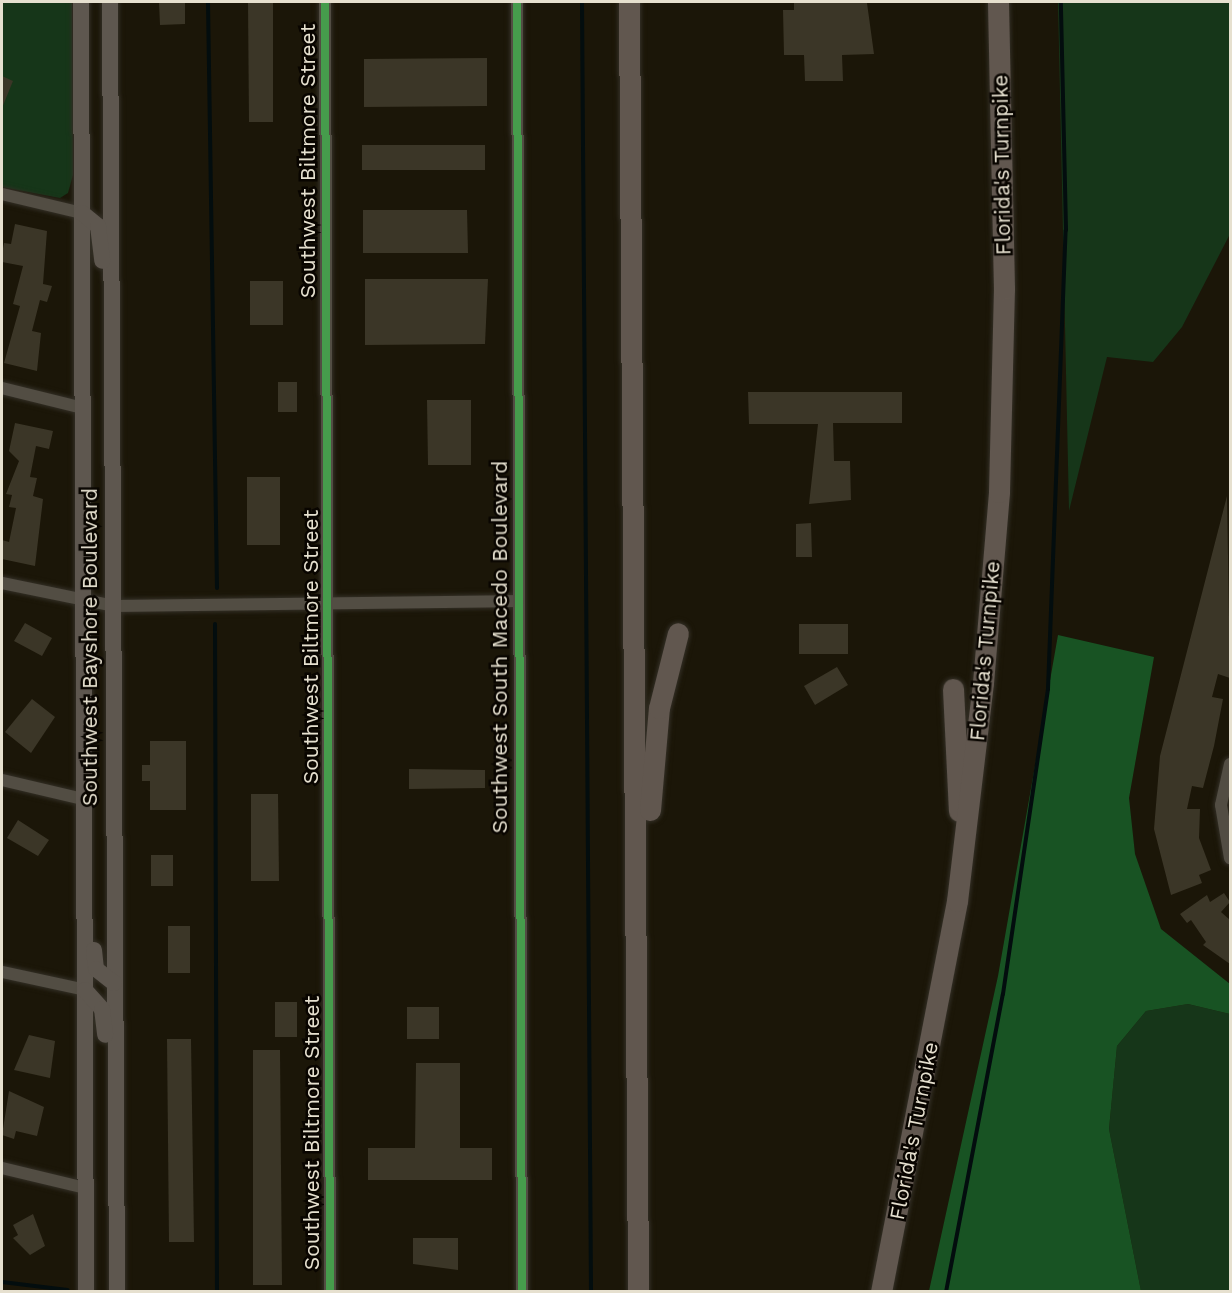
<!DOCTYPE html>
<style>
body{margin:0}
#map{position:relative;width:1232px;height:1293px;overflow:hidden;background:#1b1608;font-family:"Work Sans",sans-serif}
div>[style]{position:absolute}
.green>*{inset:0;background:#163619}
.forest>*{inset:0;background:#185323}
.stream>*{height:4px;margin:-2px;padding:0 2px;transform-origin:2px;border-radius:2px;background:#030d0e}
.building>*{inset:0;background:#3b3627}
.roads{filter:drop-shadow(0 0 2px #332f26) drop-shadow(0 0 2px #332f26)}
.street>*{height:12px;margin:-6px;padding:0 6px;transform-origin:6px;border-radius:6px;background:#524d43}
.secondary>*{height:16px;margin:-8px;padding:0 8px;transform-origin:8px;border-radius:8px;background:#5e574f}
.highway>*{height:21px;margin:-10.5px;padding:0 10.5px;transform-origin:10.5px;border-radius:10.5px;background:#61574f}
.cycleway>*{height:8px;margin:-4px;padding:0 4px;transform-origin:4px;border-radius:4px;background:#469c4c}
span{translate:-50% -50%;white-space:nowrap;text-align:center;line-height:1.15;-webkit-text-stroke:5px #090500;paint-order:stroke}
.street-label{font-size:21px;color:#e6e0cf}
.frame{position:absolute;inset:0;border:3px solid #e6e0cf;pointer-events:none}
</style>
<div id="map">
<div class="green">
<i style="clip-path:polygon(2px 2px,72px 2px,73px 175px,68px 193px,60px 198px,2px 187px)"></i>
<i style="clip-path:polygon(1058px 2px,1230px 2px,1230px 234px,1182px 327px,1153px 362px,1107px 357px,1069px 511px)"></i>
<i style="clip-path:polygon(1188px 1004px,1230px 1014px,1230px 1291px,1141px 1291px,1109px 1129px,1117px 1046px,1146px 1011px)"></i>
</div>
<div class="forest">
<i style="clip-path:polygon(1058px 635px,1154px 657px,1129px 798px,1135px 854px,1161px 929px,1230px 984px,1230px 1014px,1188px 1004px,1146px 1011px,1117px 1046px,1109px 1129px,1141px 1291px,929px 1291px,998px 976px)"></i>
</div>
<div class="stream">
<i style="left:208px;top:2px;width:586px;rotate:89.12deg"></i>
<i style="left:582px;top:2px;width:1290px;rotate:89.6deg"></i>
<i style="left:215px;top:624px;width:668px;rotate:89.83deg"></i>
<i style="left:2px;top:1282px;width:66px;rotate:6.9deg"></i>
<i style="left:946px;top:1292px;width:303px;rotate:-79.2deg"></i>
<i style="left:1003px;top:994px;width:308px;rotate:-81.6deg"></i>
<i style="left:1048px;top:689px;width:459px;rotate:-87.8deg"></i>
<i style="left:1066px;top:230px;width:228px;rotate:-91.3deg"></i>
</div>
<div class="building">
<i style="clip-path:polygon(159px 2px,185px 2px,185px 24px,160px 25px)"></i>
<i style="clip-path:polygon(248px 2px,273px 2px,273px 122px,249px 122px)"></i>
<i style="clip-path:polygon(794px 2px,867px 3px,874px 54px,842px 55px,843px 81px,805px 81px,804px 55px,784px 55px,783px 10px,794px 10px)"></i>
<i style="clip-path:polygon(487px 58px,487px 106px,364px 107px,364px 59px)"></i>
<i style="clip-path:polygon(2px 76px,13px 81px,2px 108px)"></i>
<i style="clip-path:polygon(362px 145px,485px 145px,485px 170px,362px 170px)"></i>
<i style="clip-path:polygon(363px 210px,467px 210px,468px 253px,363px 253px)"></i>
<i style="clip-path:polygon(15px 224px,47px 231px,43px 284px,52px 286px,47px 302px,40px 300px,32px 331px,41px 333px,37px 371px,4px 363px,20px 306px,13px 304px,23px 266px,2px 262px,2px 254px,4px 243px,11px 244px)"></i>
<i style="clip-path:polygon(365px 279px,488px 279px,485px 344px,365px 345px)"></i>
<i style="clip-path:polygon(250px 281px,283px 281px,283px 325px,250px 325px)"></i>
<i style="clip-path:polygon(278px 382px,297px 382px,297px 412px,278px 412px)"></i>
<i style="clip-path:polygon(748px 392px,902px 392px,902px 423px,833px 423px,834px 461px,850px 461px,851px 500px,809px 504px,818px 424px,749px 424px)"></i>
<i style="clip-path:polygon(427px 400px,471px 400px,471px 465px,428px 465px)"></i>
<i style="clip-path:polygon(15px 423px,53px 431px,49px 449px,36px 446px,30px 477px,37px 478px,33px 496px,43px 499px,35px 566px,2px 559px,2px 540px,9px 542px,16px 508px,9px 507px,12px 495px,6px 494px,19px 461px,9px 451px)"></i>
<i style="clip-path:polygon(247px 477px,280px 477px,280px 545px,247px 545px)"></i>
<i style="clip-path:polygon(1227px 496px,1230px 678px,1218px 674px,1212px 697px,1223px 699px,1214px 746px,1203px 788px,1192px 786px,1187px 809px,1200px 809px,1199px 838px,1211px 870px,1199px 875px,1202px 883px,1171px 895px,1154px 829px,1160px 756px)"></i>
<i style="clip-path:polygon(811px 523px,812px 557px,796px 557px,796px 524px)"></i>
<i style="clip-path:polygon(25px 623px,52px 638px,42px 656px,14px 641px)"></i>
<i style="clip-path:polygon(799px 624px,848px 624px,848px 654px,799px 654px)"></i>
<i style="clip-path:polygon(837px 667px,848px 685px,815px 705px,804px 686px)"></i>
<i style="clip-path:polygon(32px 699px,55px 717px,31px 753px,5px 732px)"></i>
<i style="clip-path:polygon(150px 741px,186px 741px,186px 810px,150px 810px,150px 781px,142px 781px,142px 765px,150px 765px)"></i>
<i style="clip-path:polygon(409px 769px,485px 770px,485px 788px,409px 789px)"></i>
<i style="clip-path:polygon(251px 794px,278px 794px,279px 881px,251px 881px)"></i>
<i style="clip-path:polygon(18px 820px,49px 840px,38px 856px,7px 838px)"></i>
<i style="clip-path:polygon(151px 855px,173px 855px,173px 886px,151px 886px)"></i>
<i style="clip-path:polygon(1224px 893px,1230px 902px,1221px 912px,1230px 920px,1230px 964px,1203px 945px,1206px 942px,1191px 920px,1187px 923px,1180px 914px,1207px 895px,1210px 902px)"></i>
<i style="clip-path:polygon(168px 926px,190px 926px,190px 973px,168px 973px)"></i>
<i style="clip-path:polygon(275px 1002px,297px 1002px,297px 1037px,275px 1037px)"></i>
<i style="clip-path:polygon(407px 1007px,439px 1007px,439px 1039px,407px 1039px)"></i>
<i style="clip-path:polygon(29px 1035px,55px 1041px,50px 1078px,14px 1070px)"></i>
<i style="clip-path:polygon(167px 1039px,191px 1039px,194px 1242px,169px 1242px)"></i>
<i style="clip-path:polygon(253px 1050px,280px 1050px,282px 1285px,253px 1285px)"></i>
<i style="clip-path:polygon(416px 1063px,460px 1063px,460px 1148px,492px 1148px,492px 1180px,368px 1180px,368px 1148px,415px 1148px)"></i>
<i style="clip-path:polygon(9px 1091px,44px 1107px,37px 1136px,16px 1131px,14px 1139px,2px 1135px)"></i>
<i style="clip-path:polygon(33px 1214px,45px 1246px,30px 1255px,13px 1238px,18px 1235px,13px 1225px)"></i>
<i style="clip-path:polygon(413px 1238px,458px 1238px,458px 1270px,413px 1264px)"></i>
</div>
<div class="roads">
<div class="street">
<i style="left:325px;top:2px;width:1290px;rotate:89.78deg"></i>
<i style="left:517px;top:2px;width:1290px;rotate:89.78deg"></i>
<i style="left:2px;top:194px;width:82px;rotate:13.4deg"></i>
<i style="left:2px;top:388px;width:83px;rotate:13.9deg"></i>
<i style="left:2px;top:583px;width:114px;rotate:11.6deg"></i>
<i style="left:114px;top:606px;width:404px;rotate:-0.7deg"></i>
<i style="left:1230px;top:764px;width:42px;rotate:102.4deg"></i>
<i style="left:1221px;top:805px;width:54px;rotate:80.4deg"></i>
<i style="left:2px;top:780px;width:83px;rotate:13.2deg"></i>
<i style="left:2px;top:972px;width:85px;rotate:12.2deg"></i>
<i style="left:2px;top:1168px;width:85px;rotate:13.5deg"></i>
</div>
<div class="secondary">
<i style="left:81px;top:2px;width:1290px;rotate:89.78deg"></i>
<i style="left:110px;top:2px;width:1290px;rotate:89.69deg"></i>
<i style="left:82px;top:213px;width:21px;rotate:39deg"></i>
<i style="left:98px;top:226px;width:35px;rotate:83deg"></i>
<i style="left:94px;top:950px;width:19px;rotate:84deg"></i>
<i style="left:96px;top:969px;width:23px;rotate:38deg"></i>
<i style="left:85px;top:990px;width:25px;rotate:48deg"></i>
<i style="left:102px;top:1009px;width:26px;rotate:83deg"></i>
</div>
<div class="highway">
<i style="left:629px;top:2px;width:1290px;rotate:89.6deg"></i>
<i style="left:953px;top:689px;width:122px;rotate:87.2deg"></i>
<i style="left:650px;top:810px;width:102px;rotate:-85deg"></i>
<i style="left:659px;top:708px;width:77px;rotate:-75.8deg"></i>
<i style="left:881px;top:1292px;width:398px;rotate:-79deg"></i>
<i style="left:957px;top:901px;width:220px;rotate:-83.2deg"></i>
<i style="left:983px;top:683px;width:192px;rotate:-85.2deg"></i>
<i style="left:999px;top:492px;width:203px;rotate:-88.6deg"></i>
<i style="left:1004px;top:289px;width:287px;rotate:-91.2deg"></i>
</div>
</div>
<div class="cycleway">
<i style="left:325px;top:2px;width:1290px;rotate:89.78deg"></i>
<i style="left:517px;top:2px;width:1290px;rotate:89.78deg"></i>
</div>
<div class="street-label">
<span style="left:308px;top:161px;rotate:-90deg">Southwest Biltmore Street</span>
<span style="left:1002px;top:165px;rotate:-91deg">Florida's Turnpike</span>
<span style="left:90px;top:647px;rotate:-90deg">Southwest Bayshore Boulevard</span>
<span style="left:311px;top:647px;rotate:-90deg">Southwest Biltmore Street</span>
<span style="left:500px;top:647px;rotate:-90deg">Southwest South Macedo Boulevard</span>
<span style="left:985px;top:651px;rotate:-85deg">Florida's Turnpike</span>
<span style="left:914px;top:1131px;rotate:-79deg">Florida's Turnpike</span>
<span style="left:312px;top:1133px;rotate:-90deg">Southwest Biltmore Street</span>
</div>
<div class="frame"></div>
</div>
